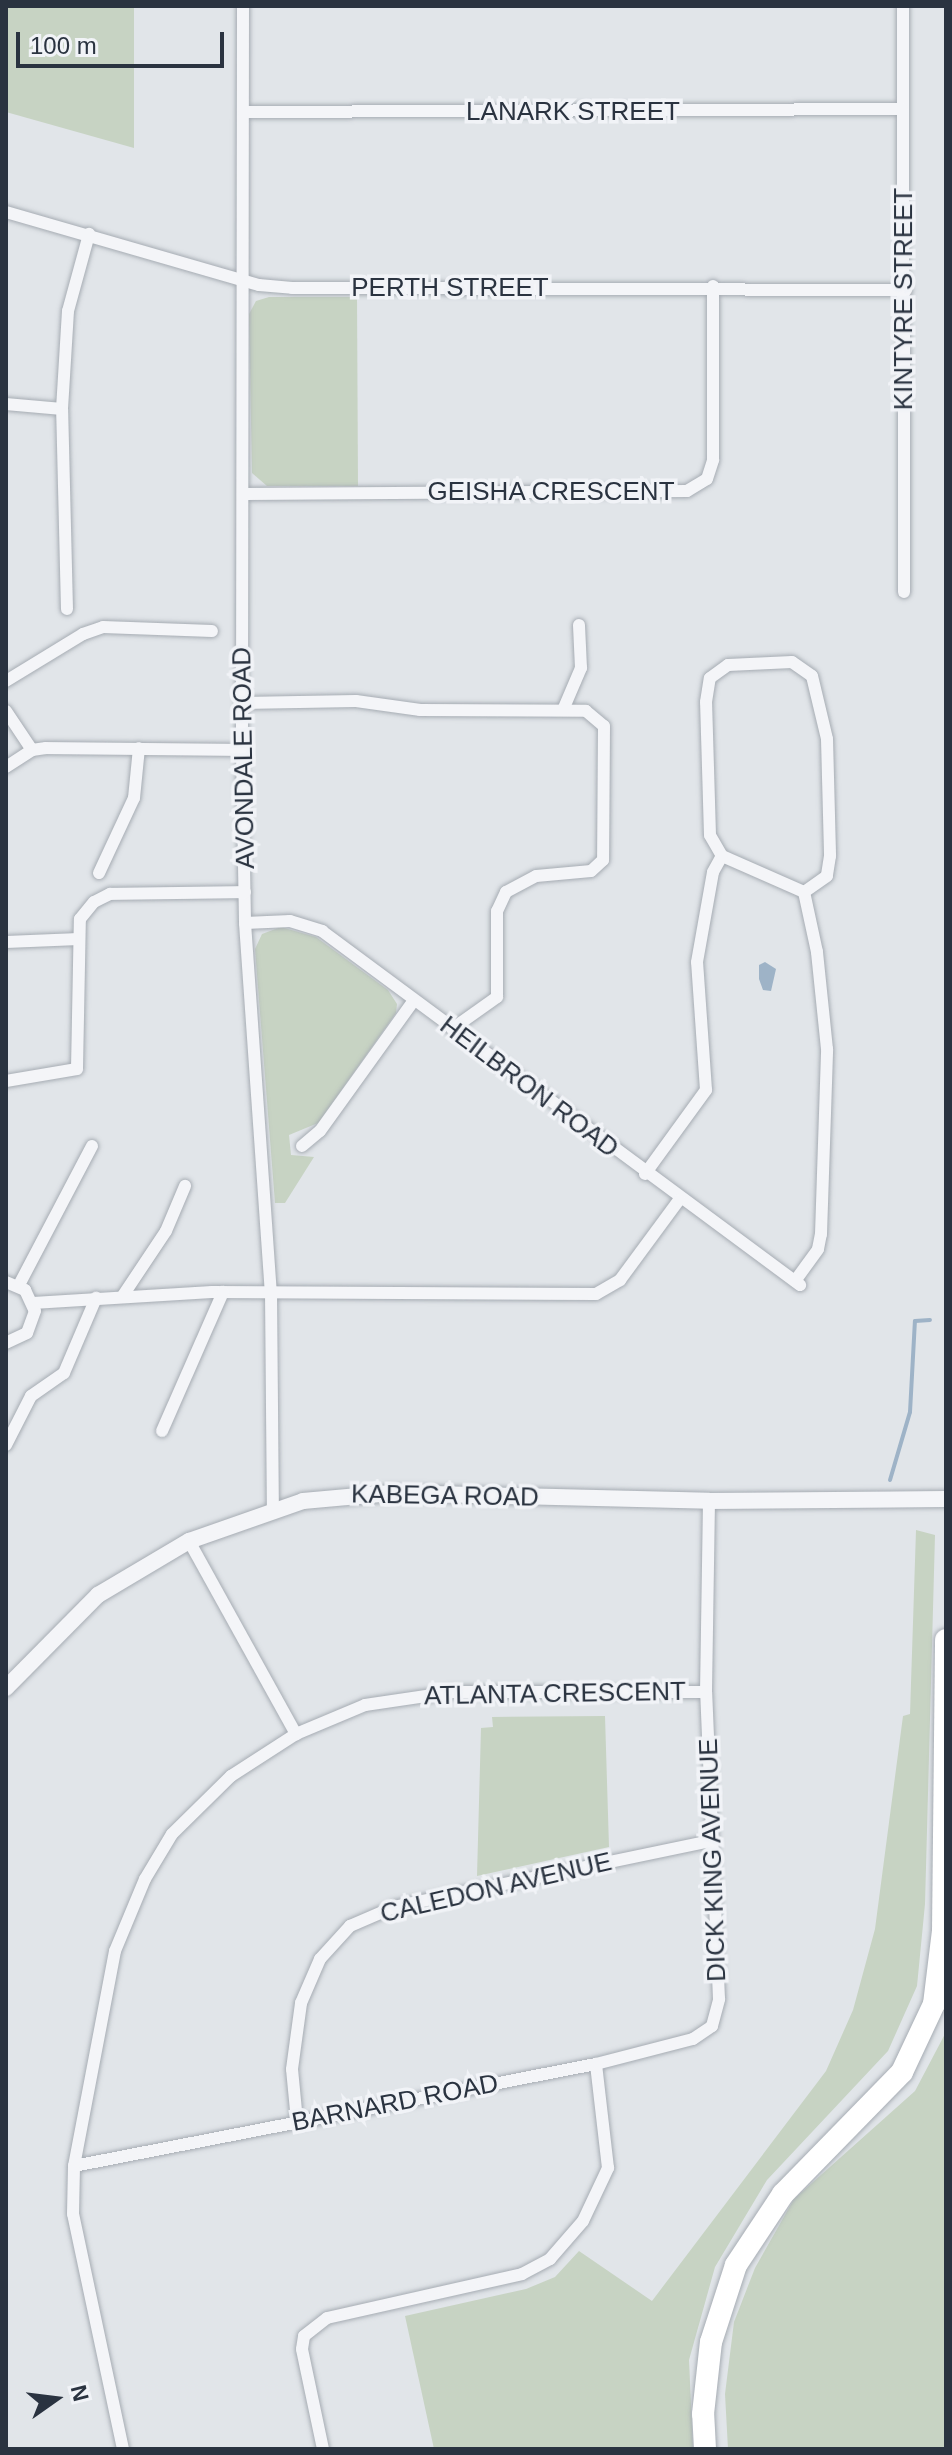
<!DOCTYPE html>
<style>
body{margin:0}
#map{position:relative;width:952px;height:2455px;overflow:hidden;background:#e1e5e9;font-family:Helvetica,sans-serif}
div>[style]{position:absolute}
.green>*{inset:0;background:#c7d3c3}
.water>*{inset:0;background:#9eb3c7}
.stream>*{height:4px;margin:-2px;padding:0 2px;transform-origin:2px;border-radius:2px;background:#9eb3c7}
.roads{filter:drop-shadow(0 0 2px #a6acb3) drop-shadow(0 0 2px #a6acb3)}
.minor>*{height:12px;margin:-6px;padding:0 6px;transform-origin:6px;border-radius:6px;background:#f4f5f8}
.tertiary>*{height:16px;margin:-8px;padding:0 8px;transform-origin:8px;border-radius:8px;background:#f4f5f8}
.motorway>*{height:22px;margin:-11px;padding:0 11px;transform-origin:11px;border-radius:11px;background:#fff}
span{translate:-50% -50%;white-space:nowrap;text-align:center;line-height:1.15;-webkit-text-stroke:7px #f1f3f7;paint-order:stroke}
.street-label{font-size:26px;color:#2a3340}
.frame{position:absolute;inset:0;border:8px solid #2a3340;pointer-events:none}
.north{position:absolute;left:16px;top:2359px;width:80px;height:80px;-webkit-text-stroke:6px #f1f3f7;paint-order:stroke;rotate:76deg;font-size:22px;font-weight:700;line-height:32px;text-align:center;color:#2a3340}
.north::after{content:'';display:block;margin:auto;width:28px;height:36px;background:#2a3340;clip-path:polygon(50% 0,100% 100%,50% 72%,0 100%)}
.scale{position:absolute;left:16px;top:32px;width:208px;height:36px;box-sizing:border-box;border:4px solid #2a3340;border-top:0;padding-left:10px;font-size:24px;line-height:28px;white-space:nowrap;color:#2a3340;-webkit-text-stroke:6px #f1f3f7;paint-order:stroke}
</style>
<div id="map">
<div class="green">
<i style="clip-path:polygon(6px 6px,134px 6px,134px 148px,6px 112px)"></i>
<i style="clip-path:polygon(269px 297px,357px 297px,358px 486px,267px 486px,252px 473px,249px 314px,256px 301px)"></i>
<i style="clip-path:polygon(281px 927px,316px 937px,388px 990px,397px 1004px,396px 1013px,318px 1123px,289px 1135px,291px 1155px,314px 1157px,285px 1203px,275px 1203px,255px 949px,262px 934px)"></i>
<i style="clip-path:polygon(916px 1530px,935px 1535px,925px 1904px,917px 1986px,888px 2051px,767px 2180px,715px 2267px,689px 2360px,693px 2449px,434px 2449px,405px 2316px,526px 2289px,555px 2277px,579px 2251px,652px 2301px,826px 2071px,853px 2010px,875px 1929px,903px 1716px,910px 1714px)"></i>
<i style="clip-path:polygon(605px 1716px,609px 1847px,477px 1876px,481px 1728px,493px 1727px,492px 1717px)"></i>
<i style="clip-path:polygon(946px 2032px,946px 2449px,728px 2449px,725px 2394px,734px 2322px,755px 2268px,794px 2199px,915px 2091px)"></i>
</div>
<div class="water">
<i style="clip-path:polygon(765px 962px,776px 969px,771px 991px,763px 990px,759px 979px,759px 965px)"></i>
</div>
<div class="stream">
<i style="left:890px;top:1480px;width:71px;rotate:-73.6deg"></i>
<i style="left:910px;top:1412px;width:91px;rotate:-86.9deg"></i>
<i style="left:915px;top:1321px;width:15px;rotate:-4deg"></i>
</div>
<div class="roads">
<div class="minor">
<i style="left:243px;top:6px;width:744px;rotate:90.08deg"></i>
<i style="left:242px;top:750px;width:173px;rotate:89deg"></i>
<i style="left:245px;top:923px;width:370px;rotate:86deg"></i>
<i style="left:271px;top:1292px;width:217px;rotate:89.5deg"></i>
<i style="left:903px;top:6px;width:586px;rotate:89.9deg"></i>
<i style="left:244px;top:112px;width:658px;rotate:-0.26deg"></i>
<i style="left:6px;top:212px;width:263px;rotate:16.1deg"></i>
<i style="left:259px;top:285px;width:33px;rotate:5deg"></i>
<i style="left:292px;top:288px;width:614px;rotate:0.19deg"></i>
<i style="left:6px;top:404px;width:56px;rotate:5.1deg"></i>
<i style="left:245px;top:494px;width:442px;rotate:-0.4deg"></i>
<i style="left:687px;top:491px;width:23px;rotate:-31deg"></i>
<i style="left:707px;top:479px;width:20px;rotate:-72deg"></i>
<i style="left:713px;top:460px;width:174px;rotate:-90deg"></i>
<i style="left:67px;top:609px;width:200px;rotate:-91.4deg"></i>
<i style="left:62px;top:409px;width:98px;rotate:-86.5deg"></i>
<i style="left:68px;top:311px;width:80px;rotate:-74.7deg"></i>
<i style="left:6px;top:681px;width:90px;rotate:-31.4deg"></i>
<i style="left:83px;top:634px;width:21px;rotate:-19deg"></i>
<i style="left:103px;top:627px;width:109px;rotate:2.1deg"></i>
<i style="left:242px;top:703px;width:114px;rotate:-1deg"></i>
<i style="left:356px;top:701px;width:65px;rotate:8deg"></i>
<i style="left:420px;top:710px;width:166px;rotate:0.3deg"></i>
<i style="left:586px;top:711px;width:23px;rotate:40deg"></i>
<i style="left:604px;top:726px;width:134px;rotate:90.4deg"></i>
<i style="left:603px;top:860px;width:16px;rotate:137deg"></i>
<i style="left:591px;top:871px;width:55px;rotate:174.8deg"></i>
<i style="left:536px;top:876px;width:34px;rotate:152deg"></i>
<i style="left:506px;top:892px;width:21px;rotate:115deg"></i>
<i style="left:497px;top:911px;width:86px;rotate:90deg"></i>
<i style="left:497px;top:997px;width:55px;rotate:144.6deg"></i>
<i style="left:563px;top:710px;width:46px;rotate:-66.8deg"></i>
<i style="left:581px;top:668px;width:43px;rotate:-92.7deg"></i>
<i style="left:6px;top:711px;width:47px;rotate:56.3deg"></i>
<i style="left:6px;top:767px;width:31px;rotate:-33deg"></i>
<i style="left:32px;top:750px;width:14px;rotate:-8deg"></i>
<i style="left:46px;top:748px;width:196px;rotate:0.6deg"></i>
<i style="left:99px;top:873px;width:83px;rotate:-65deg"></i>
<i style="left:134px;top:798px;width:50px;rotate:-84.3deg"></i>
<i style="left:245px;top:923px;width:45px;rotate:-2.5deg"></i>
<i style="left:290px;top:921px;width:34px;rotate:17deg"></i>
<i style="left:322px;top:931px;width:595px;rotate:36.52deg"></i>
<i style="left:6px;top:942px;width:73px;rotate:-2.4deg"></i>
<i style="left:6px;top:1081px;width:72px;rotate:-9.6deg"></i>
<i style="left:77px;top:1069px;width:150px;rotate:-88.9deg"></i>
<i style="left:80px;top:919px;width:22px;rotate:-51deg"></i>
<i style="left:94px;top:902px;width:18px;rotate:-27deg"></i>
<i style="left:110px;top:894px;width:135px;rotate:-0.8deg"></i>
<i style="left:302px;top:1146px;width:23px;rotate:-40deg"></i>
<i style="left:320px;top:1131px;width:161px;rotate:-54.3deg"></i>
<i style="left:645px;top:1174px;width:104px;rotate:-54deg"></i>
<i style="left:706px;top:1090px;width:128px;rotate:-94deg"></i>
<i style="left:697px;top:962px;width:91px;rotate:-79.9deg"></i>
<i style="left:713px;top:872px;width:18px;rotate:-61deg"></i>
<i style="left:795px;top:1281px;width:39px;rotate:-54deg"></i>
<i style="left:818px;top:1249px;width:15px;rotate:-79deg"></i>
<i style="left:821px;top:1234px;width:185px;rotate:-88.1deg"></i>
<i style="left:827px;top:1049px;width:98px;rotate:-95.9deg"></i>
<i style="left:817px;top:952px;width:61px;rotate:-102.2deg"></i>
<i style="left:804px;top:892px;width:90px;rotate:-156.3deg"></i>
<i style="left:722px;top:856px;width:24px;rotate:-120deg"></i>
<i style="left:710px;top:835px;width:133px;rotate:-91.7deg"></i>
<i style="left:706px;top:702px;width:24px;rotate:-81deg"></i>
<i style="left:710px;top:678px;width:22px;rotate:-36deg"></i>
<i style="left:728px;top:665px;width:64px;rotate:-2.7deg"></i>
<i style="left:792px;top:662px;width:24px;rotate:35deg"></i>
<i style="left:812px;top:676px;width:65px;rotate:76.6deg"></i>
<i style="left:827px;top:739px;width:117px;rotate:88.5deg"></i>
<i style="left:830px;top:856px;width:20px;rotate:99deg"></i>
<i style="left:827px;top:876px;width:28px;rotate:145deg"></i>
<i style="left:6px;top:1282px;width:21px;rotate:23deg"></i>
<i style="left:25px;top:1290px;width:23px;rotate:65deg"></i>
<i style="left:35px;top:1311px;width:23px;rotate:110deg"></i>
<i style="left:27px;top:1333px;width:23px;rotate:155deg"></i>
<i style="left:19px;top:1285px;width:157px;rotate:-62.3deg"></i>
<i style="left:122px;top:1297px;width:79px;rotate:-56.3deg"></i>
<i style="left:166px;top:1231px;width:49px;rotate:-67.1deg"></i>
<i style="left:33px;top:1303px;width:179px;rotate:-3.5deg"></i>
<i style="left:212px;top:1292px;width:384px;rotate:0.3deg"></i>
<i style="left:596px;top:1294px;width:28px;rotate:-30deg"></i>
<i style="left:620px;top:1280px;width:99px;rotate:-53.6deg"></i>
<i style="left:162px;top:1431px;width:152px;rotate:-66.3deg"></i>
<i style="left:6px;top:1445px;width:55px;rotate:-63deg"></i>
<i style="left:31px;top:1396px;width:40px;rotate:-34.9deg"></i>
<i style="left:64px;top:1373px;width:82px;rotate:-66.9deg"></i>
<i style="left:189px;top:1541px;width:221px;rotate:61deg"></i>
<i style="left:297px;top:2121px;width:52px;rotate:-95.5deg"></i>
<i style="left:292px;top:2069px;width:67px;rotate:-82.2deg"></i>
<i style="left:301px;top:2003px;width:48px;rotate:-66.6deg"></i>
<i style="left:320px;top:1959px;width:45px;rotate:-47.7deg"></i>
<i style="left:350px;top:1926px;width:48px;rotate:-23.4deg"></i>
<i style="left:394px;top:1907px;width:324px;rotate:-11.8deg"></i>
<i style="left:74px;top:2166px;width:532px;rotate:-11.06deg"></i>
<i style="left:596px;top:2064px;width:100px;rotate:-14.5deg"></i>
<i style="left:693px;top:2039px;width:23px;rotate:-34deg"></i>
<i style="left:712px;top:2026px;width:28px;rotate:-75deg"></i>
<i style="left:719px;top:1999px;width:307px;rotate:-92.4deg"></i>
<i style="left:706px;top:1692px;width:191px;rotate:-89.1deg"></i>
<i style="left:123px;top:2449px;width:240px;rotate:-102deg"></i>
<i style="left:73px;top:2214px;width:48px;rotate:-88.8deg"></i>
<i style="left:74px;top:2166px;width:219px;rotate:-79.2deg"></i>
<i style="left:115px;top:1951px;width:78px;rotate:-67.4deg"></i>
<i style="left:145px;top:1879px;width:52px;rotate:-59deg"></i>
<i style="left:172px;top:1834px;width:83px;rotate:-44.5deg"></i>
<i style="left:231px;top:1776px;width:77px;rotate:-32.9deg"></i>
<i style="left:296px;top:1734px;width:75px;rotate:-22.8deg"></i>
<i style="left:365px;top:1705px;width:89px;rotate:-8.4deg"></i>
<i style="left:453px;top:1692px;width:253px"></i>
<i style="left:323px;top:2449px;width:102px;rotate:-101.9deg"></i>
<i style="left:302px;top:2349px;width:13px;rotate:-81deg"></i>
<i style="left:304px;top:2336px;width:29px;rotate:-38deg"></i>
<i style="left:327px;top:2318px;width:200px;rotate:-12.7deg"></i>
<i style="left:522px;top:2274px;width:32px;rotate:-28deg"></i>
<i style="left:550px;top:2259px;width:50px;rotate:-49deg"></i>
<i style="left:583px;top:2221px;width:59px;rotate:-64.7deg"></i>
<i style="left:608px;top:2168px;width:105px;rotate:-96.6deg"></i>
</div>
<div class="tertiary">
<i style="left:6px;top:1688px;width:131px;rotate:-45.3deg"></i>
<i style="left:98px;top:1595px;width:106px;rotate:-30.7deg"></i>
<i style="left:189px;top:1541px;width:121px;rotate:-19.3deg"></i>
<i style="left:303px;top:1501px;width:89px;rotate:-5.1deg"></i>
<i style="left:392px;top:1493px;width:317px;rotate:1.4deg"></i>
<i style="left:709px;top:1501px;width:237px;rotate:-0.5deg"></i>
</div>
<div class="motorway">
<i style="left:705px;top:2449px;width:35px;rotate:-93deg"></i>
<i style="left:703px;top:2414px;width:72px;rotate:-83.7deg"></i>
<i style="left:711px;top:2342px;width:81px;rotate:-72deg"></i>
<i style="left:736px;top:2265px;width:85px;rotate:-56.5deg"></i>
<i style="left:783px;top:2194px;width:170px;rotate:-45.7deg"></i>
<i style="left:902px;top:2072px;width:75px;rotate:-64.8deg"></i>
<i style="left:934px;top:2004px;width:74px;rotate:-83deg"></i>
<i style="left:943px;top:1931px;width:291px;rotate:-89.4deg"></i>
</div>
</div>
<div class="street-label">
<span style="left:573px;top:112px">LANARK STREET</span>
<span style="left:450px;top:288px">PERTH STREET</span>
<span style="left:904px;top:299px;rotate:-90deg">KINTYRE STREET</span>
<span style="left:551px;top:492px">GEISHA CRESCENT</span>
<span style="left:244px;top:758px;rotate:-91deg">AVONDALE ROAD</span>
<span style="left:529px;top:1087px;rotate:37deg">HEILBRON ROAD</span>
<span style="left:445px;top:1496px;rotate:1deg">KABEGA ROAD</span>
<span style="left:555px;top:1694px;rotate:-1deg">ATLANTA CRESCENT</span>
<span style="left:713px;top:1860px;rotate:-92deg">DICK KING AVENUE</span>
<span style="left:496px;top:1888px;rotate:-13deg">CALEDON AVENUE</span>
<span style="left:395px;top:2103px;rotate:-11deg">BARNARD ROAD</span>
</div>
<div class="frame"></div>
<div class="north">N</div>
<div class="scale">100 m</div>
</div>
